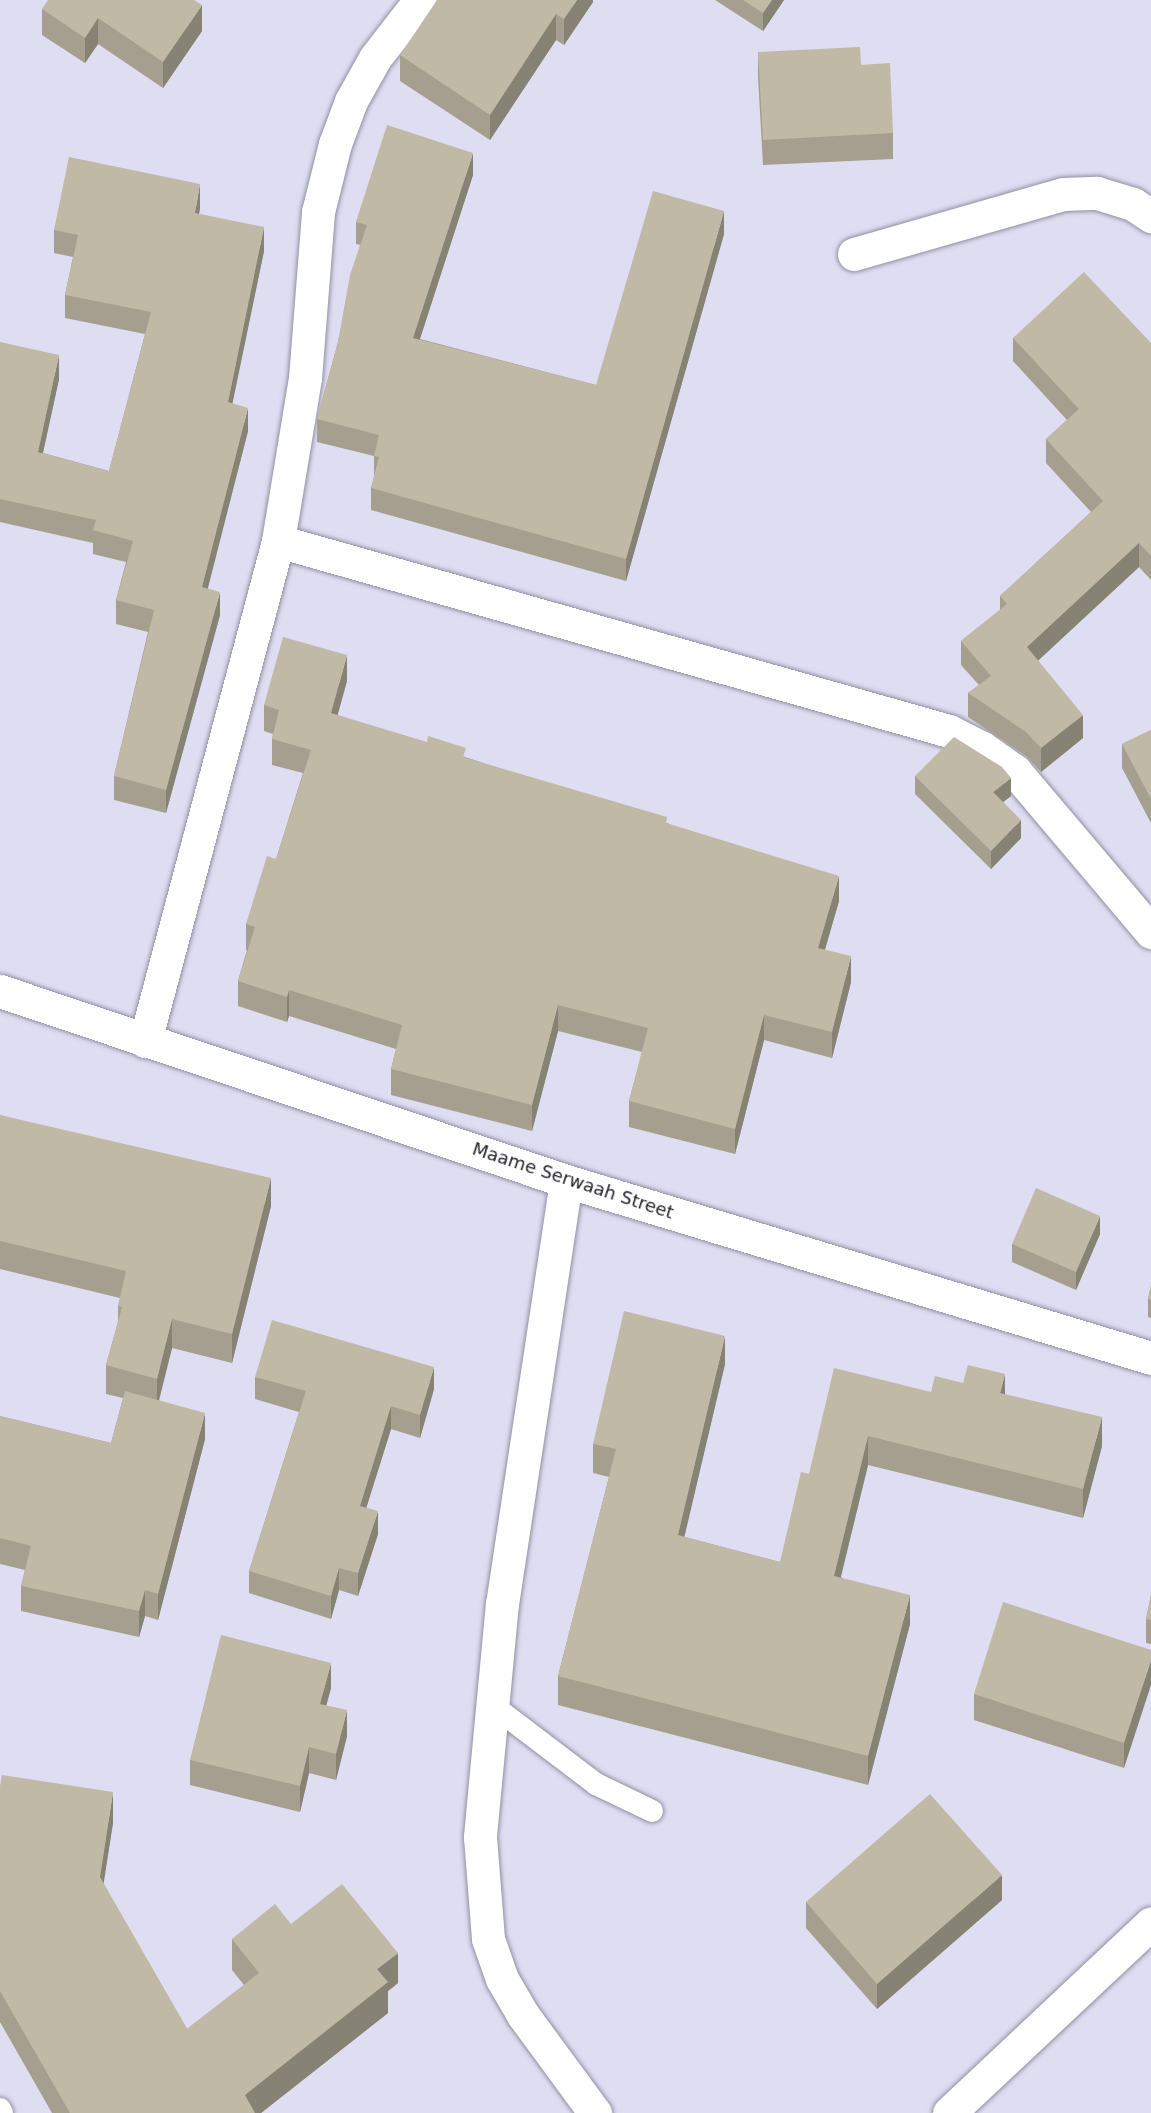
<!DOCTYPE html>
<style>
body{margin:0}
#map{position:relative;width:1151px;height:2113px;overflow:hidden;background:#deddf2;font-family:"DejaVu Sans",sans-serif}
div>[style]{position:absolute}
.roads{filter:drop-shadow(0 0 2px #9190a3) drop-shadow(0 0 2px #9190a3)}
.service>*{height:22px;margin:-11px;padding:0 11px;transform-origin:11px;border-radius:11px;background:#fff}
.minor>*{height:33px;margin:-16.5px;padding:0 16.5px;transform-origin:16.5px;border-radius:16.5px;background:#fff}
.wall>*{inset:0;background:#a49f8e}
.shaded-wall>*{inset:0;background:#868274}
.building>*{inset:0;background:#bfb9a5}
span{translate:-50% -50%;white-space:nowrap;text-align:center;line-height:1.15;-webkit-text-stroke:5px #fff;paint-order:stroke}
.street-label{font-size:18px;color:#24242b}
</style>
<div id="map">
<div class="roads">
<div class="service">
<i style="left:492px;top:1705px;width:131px;rotate:37.2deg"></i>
<i style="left:596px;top:1784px;width:62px;rotate:25.7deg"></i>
<i style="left:0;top:2109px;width:4px;rotate:63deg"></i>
</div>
<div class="minor">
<i style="left:854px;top:254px;width:217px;rotate:-16deg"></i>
<i style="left:1063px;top:194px;width:34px;rotate:-2deg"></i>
<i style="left:1097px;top:193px;width:38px;rotate:17deg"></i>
<i style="left:1133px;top:204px;width:22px;rotate:34deg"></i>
<i style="left:278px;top:541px;width:697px;rotate:15.81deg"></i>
<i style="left:949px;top:731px;width:36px;rotate:27deg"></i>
<i style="left:981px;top:747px;width:42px;rotate:35.2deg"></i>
<i style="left:1015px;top:771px;width:211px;rotate:49.8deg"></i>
<i style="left:0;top:991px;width:597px;rotate:18.56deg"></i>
<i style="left:566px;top:1181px;width:611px;rotate:16.83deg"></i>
<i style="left:145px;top:1041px;width:517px;rotate:-75.1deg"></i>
<i style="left:278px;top:541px;width:165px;rotate:-80.6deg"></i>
<i style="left:305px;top:378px;width:167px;rotate:-85.5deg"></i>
<i style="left:318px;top:212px;width:70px;rotate:-76deg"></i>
<i style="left:335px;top:144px;width:46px;rotate:-69.6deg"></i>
<i style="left:351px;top:101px;width:49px;rotate:-60.8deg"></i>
<i style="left:375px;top:58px;width:73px;rotate:-52.2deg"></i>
<i style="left:566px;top:1181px;width:427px;rotate:98.6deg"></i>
<i style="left:502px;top:1603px;width:235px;rotate:95.4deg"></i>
<i style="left:480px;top:1837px;width:102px;rotate:85.5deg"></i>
<i style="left:488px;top:1939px;width:42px;rotate:70.7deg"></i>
<i style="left:502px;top:1979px;width:42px;rotate:59.7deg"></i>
<i style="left:523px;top:2015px;width:122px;rotate:53.7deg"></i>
<i style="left:949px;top:2113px;width:277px;rotate:-43.2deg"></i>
</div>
</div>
<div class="wall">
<i style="clip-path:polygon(593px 0,593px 2px,564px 45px,556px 40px,490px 140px,400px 81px,400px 55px)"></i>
<i style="clip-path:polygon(715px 0,784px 0,763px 31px)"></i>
<i style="clip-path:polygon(42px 9px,202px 31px,163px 88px,98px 44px,85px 63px,42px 35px)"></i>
<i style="clip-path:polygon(758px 52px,861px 65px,893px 133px,893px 159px,763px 165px,758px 77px)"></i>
<i style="clip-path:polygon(473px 175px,420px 339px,596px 385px,724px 234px,626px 581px,371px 510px,371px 488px,374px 477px,374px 456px,317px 442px,317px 419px,338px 342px,360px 245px,356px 244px,356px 222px)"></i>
<i style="clip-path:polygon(200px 208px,199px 214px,264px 251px,232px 403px,248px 431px,208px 588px,220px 615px,166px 813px,114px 800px,114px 776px,148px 632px,116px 624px,116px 600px,126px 562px,93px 554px,93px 543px,0 522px,0 342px,59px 379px,43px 453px,109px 471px,145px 334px,65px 318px,65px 295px,73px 257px,54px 253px,54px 230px)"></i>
<i style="clip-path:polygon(1013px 338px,1151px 343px,1151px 580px,1139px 567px,1038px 660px,1083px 738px,1041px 772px,1026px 756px,968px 717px,968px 693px,979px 685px,961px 665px,961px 641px,1000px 610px,1000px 596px,1091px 512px,1046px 463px,1046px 439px,1067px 420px,1013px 361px)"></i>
<i style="clip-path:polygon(347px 681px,337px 715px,667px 823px,839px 901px,825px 950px,851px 982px,832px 1058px,764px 1040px,735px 1154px,629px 1127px,629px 1101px,642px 1052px,558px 1031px,532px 1131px,391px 1095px,391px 1069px,396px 1049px,289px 1016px,287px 1022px,238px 1006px,238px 981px,247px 950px,246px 950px,246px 924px,276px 859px,303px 773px,272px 765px,272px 739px,273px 734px,264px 731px,264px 705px)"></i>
<i style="clip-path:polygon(1151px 730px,1151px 823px,1122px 768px,1122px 744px)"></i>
<i style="clip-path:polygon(915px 776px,1011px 796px,1003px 802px,1021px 838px,991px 869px,915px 794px)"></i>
<i style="clip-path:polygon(0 1115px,271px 1206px,232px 1363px,172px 1348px,159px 1401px,205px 1439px,158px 1620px,145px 1616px,139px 1637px,21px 1611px,21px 1586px,25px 1570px,0 1564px,0 1416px,111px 1443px,123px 1398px,106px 1394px,106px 1365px,118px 1322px,118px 1306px,120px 1298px,0 1269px)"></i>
<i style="clip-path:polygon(1100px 1234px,1076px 1290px,1012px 1262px,1012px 1244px)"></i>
<i style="clip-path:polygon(1151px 1285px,1151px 1318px,1148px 1317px,1148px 1299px)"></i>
<i style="clip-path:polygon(725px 1364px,684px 1537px,780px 1562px,809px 1474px,931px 1392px,1005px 1394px,1102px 1446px,1083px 1518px,868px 1465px,841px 1577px,910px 1624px,868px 1785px,558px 1705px,558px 1676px,609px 1477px,593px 1473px,593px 1444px)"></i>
<i style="clip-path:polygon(255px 1377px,434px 1389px,420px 1438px,391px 1429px,366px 1508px,378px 1534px,358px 1596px,339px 1590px,331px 1619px,249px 1593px,249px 1571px,299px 1412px,255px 1399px)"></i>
<i style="clip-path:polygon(1151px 1595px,1151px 1644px,1146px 1643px,1146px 1619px)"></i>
<i style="clip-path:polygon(1151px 1650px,1124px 1768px,974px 1720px,974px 1694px)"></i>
<i style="clip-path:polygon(331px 1688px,326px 1705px,347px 1736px,336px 1780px,309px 1773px,300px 1812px,190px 1785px,190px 1760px)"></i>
<i style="clip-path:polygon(0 1786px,113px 1823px,103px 1883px,187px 2029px,244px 1985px,232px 1970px,232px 1939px,291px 1924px,398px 1983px,388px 1991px,388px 2013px,261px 2113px,52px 2113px,0 2022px)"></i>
<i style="clip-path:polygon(1002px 1900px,877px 2009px,806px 1928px,806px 1902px)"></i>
</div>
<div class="shaded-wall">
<i style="clip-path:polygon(577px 0,593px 0,593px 2px,564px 45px,564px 19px)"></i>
<i style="clip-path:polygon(772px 0,784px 0,763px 31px,763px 13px)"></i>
<i style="clip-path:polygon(202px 5px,202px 31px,163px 88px,163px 62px)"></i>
<i style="clip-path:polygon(556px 14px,556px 40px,490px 140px,490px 115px)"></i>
<i style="clip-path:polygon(98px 18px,98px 44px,85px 63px,85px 38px)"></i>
<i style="clip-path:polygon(473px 153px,473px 175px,413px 360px,413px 338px)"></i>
<i style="clip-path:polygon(200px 184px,200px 208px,195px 236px,195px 213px)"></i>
<i style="clip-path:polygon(724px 211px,724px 234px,626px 581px,626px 559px)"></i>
<i style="clip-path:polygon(264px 227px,264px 251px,228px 425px,228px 402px)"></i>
<i style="clip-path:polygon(59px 355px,59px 379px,38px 475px,38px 452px)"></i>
<i style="clip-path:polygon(248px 408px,248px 431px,202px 610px,202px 587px)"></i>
<i style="clip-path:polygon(1139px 543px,1139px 567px,1027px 671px,1027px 647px)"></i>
<i style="clip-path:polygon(220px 592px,220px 615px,166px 813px,166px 790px)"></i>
<i style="clip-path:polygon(347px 655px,347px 681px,331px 739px,331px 713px)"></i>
<i style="clip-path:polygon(1083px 715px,1083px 738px,1041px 772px,1041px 748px)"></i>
<i style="clip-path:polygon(1011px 778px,1011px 796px,993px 810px,993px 792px)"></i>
<i style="clip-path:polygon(1021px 820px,1021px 838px,991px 869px,991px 851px)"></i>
<i style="clip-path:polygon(839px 876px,839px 901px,818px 973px,818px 948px)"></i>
<i style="clip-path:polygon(851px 956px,851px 982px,832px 1058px,832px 1032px)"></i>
<i style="clip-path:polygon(289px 990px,289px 1016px,287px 1022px,287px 997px)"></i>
<i style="clip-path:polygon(558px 1005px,558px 1031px,532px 1131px,532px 1105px)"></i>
<i style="clip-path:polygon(764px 1015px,764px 1040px,735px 1154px,735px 1129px)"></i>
<i style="clip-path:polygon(271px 1178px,271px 1206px,232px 1363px,232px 1334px)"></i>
<i style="clip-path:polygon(1100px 1216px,1100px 1234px,1076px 1290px,1076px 1272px)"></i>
<i style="clip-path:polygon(172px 1319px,172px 1348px,157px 1407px,157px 1379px)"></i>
<i style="clip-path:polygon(725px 1336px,725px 1364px,678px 1564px,678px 1535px)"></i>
<i style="clip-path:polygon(434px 1367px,434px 1389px,420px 1438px,420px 1415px)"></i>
<i style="clip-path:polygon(1005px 1374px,1005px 1403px,1000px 1393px)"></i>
<i style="clip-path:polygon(391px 1406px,391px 1429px,360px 1528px,360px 1506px)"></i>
<i style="clip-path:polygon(205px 1413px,205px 1439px,158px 1620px,158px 1594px)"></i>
<i style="clip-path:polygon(1102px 1417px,1102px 1446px,1083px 1518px,1083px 1489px)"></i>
<i style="clip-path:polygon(868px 1436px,868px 1465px,834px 1604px,834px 1576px)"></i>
<i style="clip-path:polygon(378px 1511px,378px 1534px,358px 1596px,358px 1573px)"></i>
<i style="clip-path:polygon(339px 1568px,339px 1590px,331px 1619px,331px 1596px)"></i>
<i style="clip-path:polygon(145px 1590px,145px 1616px,139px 1637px,139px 1611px)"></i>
<i style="clip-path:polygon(910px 1595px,910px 1624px,868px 1785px,868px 1756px)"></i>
<i style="clip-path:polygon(1151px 1660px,1151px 1685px,1124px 1768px,1124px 1743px)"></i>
<i style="clip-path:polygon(331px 1663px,331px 1688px,320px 1729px,320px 1704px)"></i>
<i style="clip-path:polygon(347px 1710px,347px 1736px,336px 1780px,336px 1754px)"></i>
<i style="clip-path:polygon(309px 1747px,309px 1773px,300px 1812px,300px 1786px)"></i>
<i style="clip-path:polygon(113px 1792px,113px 1823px,100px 1907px,100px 1877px)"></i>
<i style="clip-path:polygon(1002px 1875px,1002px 1900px,877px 2009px,877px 1984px)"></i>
<i style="clip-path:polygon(398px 1953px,398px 1983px,388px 1991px,388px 2013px,261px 2113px,245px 2113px,245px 2095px,377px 1969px)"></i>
</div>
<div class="building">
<i style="clip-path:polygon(48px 0,194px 0,202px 5px,163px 62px,98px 18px,85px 38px,42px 9px)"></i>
<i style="clip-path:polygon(437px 0,577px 0,564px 19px,556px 14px,490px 115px,400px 55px)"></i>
<i style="clip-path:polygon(743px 0,772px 0,763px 13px)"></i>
<i style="clip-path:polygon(860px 47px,861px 65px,890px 63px,893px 133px,763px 140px,758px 52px)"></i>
<i style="clip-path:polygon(387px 125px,473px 153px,413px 338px,596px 385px,653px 191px,724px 211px,626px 559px,371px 488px,379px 457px,374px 456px,379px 435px,317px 419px,338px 342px,350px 275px,367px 225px,356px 222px)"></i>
<i style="clip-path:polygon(69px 157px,200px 184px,195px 213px,264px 227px,228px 402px,248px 408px,202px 587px,220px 592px,166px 790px,114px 776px,154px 610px,116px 600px,133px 541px,93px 530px,96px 520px,0 499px,0 342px,59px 355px,38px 452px,109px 471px,151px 312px,65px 295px,78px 235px,54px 230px)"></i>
<i style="clip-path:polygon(1084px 272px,1151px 343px,1151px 556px,1139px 543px,1027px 647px,1083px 715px,1041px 748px,1026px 732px,968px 693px,991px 676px,961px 641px,1007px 604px,1000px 596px,1103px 501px,1046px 439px,1079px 409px,1013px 338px)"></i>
<i style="clip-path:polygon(283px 637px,347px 655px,331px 713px,427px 742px,428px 736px,466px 748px,463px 757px,667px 817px,666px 823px,839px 876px,818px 948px,851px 956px,832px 1032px,764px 1015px,735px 1129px,629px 1101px,648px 1028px,558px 1005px,532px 1105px,391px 1069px,402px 1025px,289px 990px,287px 997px,238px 981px,255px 927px,246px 924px,267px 856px,276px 859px,311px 750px,272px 739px,279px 710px,264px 705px)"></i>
<i style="clip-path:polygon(1151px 730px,1151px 799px,1122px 744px)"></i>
<i style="clip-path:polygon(954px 737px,1002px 767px,1011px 778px,993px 792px,1021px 820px,991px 851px,915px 776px)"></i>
<i style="clip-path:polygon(0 1115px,271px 1178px,232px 1334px,172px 1319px,157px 1379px,106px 1365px,122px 1307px,118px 1306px,126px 1271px,0 1241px)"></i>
<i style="clip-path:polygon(1036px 1188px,1100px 1216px,1076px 1272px,1012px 1244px)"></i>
<i style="clip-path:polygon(1151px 1285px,1151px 1300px,1148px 1299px)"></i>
<i style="clip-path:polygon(624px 1311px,725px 1336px,678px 1535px,780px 1562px,801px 1472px,809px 1474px,834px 1368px,931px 1392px,935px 1376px,963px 1383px,968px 1365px,1005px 1374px,1000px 1393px,1102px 1417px,1083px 1489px,868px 1436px,834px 1576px,910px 1595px,868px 1756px,558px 1676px,616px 1449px,593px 1444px)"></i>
<i style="clip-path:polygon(272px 1320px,434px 1367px,420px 1415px,391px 1406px,360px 1506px,378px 1511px,358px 1573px,339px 1568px,331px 1596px,249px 1571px,306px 1391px,255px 1377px)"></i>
<i style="clip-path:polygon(125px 1391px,205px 1413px,158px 1594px,145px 1590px,139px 1611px,21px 1586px,31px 1546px,0 1538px,0 1416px,111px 1443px)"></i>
<i style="clip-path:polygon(1151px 1595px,1151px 1620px,1146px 1619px)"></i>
<i style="clip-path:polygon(1003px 1602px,1151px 1650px,1151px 1660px,1124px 1743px,974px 1694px)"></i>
<i style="clip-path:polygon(221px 1635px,331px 1663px,320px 1704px,347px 1710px,336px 1754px,309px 1747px,300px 1786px,190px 1760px)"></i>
<i style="clip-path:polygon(2px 1775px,113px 1792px,100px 1877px,187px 2029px,259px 1973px,232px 1939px,275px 1904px,291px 1924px,342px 1884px,398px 1953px,377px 1969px,388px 1982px,245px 2095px,255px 2113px,70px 2113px,0 1991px,0 1786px)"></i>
<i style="clip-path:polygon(930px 1794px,1002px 1875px,877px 1984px,806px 1902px)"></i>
</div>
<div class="street-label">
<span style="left:573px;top:1181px;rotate:18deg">Maame Serwaah Street</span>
</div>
</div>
